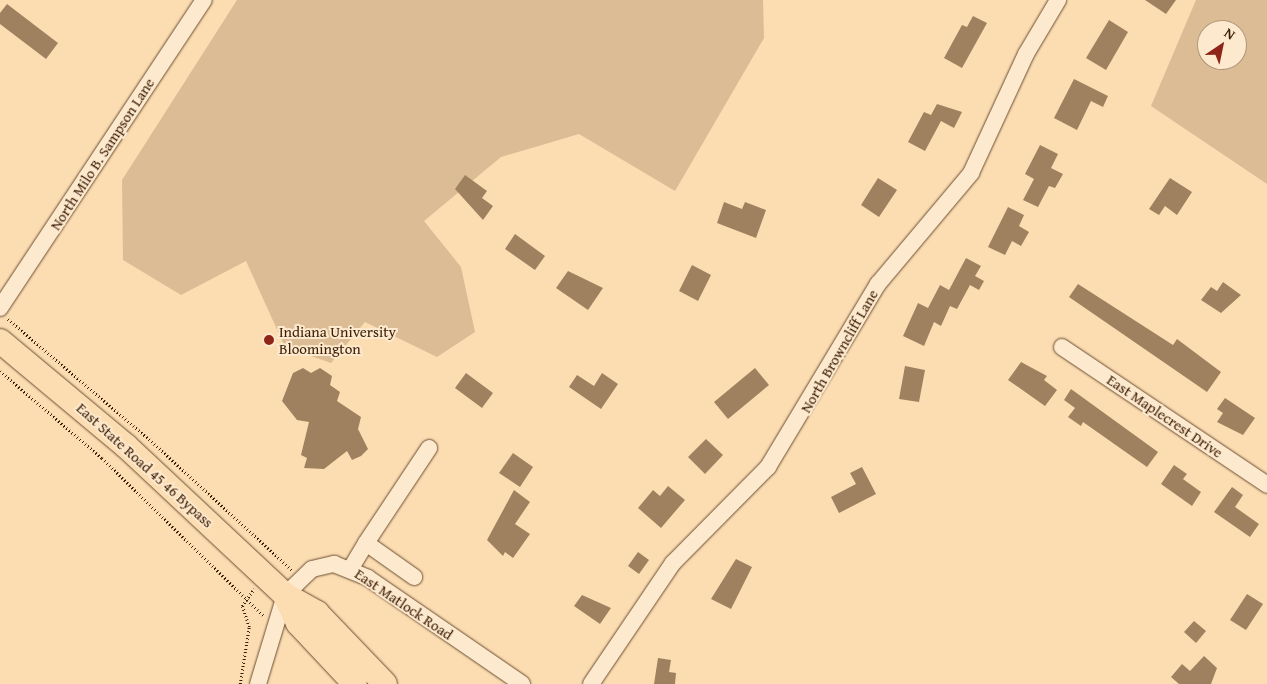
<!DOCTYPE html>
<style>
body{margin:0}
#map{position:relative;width:1267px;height:684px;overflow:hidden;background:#fcddb2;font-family:"Gentium Book Plus",serif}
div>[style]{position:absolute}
.green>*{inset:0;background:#dbbc95}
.building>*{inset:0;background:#9f815f}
.path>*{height:2.5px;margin-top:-1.25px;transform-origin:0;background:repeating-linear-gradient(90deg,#3b1d06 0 1px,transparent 0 3.5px)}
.roads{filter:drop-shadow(0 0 1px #6b4d31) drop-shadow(0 0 1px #6b4d31)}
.minor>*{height:16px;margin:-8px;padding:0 8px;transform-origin:8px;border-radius:8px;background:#fde9cd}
.highway>*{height:24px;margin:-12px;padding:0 12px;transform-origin:12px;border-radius:12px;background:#fcddb2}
.dots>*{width:14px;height:14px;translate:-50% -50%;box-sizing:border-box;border:2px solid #fde9cd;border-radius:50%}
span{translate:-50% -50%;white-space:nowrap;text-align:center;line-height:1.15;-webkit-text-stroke:4px #fde9cd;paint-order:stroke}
.street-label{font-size:15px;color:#3b1d06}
.poi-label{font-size:15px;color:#3b1d06}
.left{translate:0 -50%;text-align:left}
.north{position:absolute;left:1197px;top:20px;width:50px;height:50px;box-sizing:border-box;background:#fde9cd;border:1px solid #af977d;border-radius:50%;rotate:34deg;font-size:14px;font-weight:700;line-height:20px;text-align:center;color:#3b1d06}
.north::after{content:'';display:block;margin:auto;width:18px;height:22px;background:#8f2418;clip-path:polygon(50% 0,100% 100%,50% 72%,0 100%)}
</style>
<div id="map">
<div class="green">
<i style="clip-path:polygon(237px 0,763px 0,764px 38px,675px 191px,579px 134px,501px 157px,424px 221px,461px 267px,475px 332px,437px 357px,365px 322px,331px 363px,285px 347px,246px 261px,181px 295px,123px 260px,122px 180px)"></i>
<i style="clip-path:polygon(evenodd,1196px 0,1267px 0,1267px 184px,1151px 106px,1196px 0,1207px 30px,1237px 30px,1237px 60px,1207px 60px,1207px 30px)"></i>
</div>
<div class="building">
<i style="clip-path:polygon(1145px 0,1176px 0,1166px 14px)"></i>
<i style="clip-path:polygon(7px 4px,58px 43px,46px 59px,0 24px,0 13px)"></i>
<i style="clip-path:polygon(973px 16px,987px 23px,962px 68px,944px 58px,962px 25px,967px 27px)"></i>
<i style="clip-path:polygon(1109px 20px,1128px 32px,1106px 70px,1086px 58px)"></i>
<i style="clip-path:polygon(1074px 79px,1108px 96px,1103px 107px,1091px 101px,1077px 130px,1054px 118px)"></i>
<i style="clip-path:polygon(937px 104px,962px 112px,954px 128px,941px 121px,925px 151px,908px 142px,924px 112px,931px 115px)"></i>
<i style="clip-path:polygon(1040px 145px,1058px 154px,1051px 168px,1063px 174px,1055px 188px,1049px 186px,1038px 207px,1023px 200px,1034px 179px,1025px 174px)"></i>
<i style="clip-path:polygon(465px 175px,487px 191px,482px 198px,493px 206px,483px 220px,455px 189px)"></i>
<i style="clip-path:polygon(878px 178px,897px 190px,879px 217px,861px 205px)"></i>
<i style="clip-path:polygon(1170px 178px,1192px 192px,1177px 215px,1165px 206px,1159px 215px,1149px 209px)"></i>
<i style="clip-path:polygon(724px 202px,742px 209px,745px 202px,766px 210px,756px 238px,717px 223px)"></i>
<i style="clip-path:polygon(1008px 207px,1024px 215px,1019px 226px,1029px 232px,1021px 246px,1012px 241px,1005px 255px,988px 247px)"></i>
<i style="clip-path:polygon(515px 234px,545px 256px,535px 270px,505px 249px)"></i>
<i style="clip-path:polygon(966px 258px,981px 266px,975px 276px,984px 281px,979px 290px,970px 285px,957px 309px,950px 306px,941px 326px,934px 322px,924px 346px,903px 336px,918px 303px,928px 308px,940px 285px,949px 290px)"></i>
<i style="clip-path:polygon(692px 265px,711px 275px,698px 301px,679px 291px)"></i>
<i style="clip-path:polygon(568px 271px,603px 288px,588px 310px,556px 288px)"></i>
<i style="clip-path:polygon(1223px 282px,1241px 295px,1221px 313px,1201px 300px,1211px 287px,1217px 291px)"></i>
<i style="clip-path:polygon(1078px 284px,1173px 345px,1177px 339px,1221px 372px,1207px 392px,1069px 297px)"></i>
<i style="clip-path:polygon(1021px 362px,1047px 376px,1044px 380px,1057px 390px,1045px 406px,1008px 380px)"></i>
<i style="clip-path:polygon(905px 366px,925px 370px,919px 402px,899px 399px)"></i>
<i style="clip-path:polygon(303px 368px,311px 373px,320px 368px,332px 376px,330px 385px,340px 392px,337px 401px,361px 417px,358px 429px,368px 449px,361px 456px,352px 460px,347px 451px,324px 469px,304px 468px,307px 458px,301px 455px,309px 422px,297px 420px,282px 401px,293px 373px)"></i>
<i style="clip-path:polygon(755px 368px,769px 385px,728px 419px,714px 402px)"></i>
<i style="clip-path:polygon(466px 373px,493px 393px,482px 408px,455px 388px)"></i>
<i style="clip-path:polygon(602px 373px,618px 384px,601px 409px,569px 387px,577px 375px,594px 386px)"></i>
<i style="clip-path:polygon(1071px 389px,1158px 452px,1147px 467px,1083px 422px,1081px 426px,1068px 417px,1075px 408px,1064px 400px)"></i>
<i style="clip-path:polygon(1225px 398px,1255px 418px,1243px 435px,1217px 422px,1223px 413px,1217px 409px)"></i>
<i style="clip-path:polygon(706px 439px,723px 455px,705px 474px,688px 457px)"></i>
<i style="clip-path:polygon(513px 453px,533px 467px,520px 487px,499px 473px)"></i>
<i style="clip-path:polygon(1174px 465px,1187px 474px,1183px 479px,1201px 492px,1192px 506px,1161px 484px)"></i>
<i style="clip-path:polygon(862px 467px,876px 494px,839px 513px,831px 497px,856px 484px,850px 473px)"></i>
<i style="clip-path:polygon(668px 486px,685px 500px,661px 528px,638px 508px,653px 490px,660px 496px)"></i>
<i style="clip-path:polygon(1232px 487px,1243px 495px,1235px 507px,1259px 524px,1250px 537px,1214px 512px)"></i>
<i style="clip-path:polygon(514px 490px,530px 502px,515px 524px,530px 534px,513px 558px,505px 552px,503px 556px,487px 540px)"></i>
<i style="clip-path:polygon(638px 552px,649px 560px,639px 574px,628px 566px)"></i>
<i style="clip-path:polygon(736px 559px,752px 567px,731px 609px,711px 599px)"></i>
<i style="clip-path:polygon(1247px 594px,1263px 604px,1246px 630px,1230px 620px)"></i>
<i style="clip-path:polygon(582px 595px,611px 608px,600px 624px,574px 606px)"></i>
<i style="clip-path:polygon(1194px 621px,1206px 631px,1196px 643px,1184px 632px)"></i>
<i style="clip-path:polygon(1204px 656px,1217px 668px,1211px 684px,1179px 684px,1171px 677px,1182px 664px,1190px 671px)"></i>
<i style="clip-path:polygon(658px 658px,671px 660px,669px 672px,676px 673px,675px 684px,654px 684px)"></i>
</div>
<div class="path">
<i style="left:8px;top:319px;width:185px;rotate:40.4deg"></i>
<i style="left:149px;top:439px;width:194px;rotate:42.5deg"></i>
<i style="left:0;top:371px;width:134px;rotate:40.5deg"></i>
<i style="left:102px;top:458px;width:226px;rotate:44.3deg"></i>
<i style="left:240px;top:684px;width:58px;rotate:-81deg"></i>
<i style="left:249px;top:627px;width:22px;rotate:-108deg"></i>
<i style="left:242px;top:606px;width:21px;rotate:-55deg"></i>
</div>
<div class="roads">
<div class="minor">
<i style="left:0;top:308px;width:369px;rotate:-56.5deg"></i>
<i style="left:1062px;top:347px;width:247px;rotate:33.9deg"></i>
<i style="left:366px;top:543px;width:114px;rotate:-56.4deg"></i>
<i style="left:351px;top:568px;width:29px;rotate:-59deg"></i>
<i style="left:366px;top:543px;width:59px;rotate:35.3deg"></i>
<i style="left:258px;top:684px;width:93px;rotate:-73.1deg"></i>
<i style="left:285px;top:595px;width:37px;rotate:-44deg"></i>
<i style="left:312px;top:569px;width:23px;rotate:-13deg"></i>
<i style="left:334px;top:564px;width:37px;rotate:22deg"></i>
<i style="left:368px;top:578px;width:187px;rotate:34.5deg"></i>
<i style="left:591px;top:684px;width:146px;rotate:-55.9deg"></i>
<i style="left:673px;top:563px;width:135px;rotate:-45.3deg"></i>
<i style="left:768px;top:467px;width:214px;rotate:-59deg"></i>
<i style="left:878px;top:284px;width:145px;rotate:-50deg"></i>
<i style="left:971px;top:173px;width:131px;rotate:-65.2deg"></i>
<i style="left:1026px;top:54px;width:63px;rotate:-59.3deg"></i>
</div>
<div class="highway">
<i style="left:0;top:341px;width:164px;rotate:39.8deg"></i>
<i style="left:126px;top:446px;width:218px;rotate:43.1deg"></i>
<i style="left:285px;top:595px;width:37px;rotate:29deg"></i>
<i style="left:317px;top:613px;width:98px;rotate:46.2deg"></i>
<i style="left:285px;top:595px;width:31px;rotate:65deg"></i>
<i style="left:298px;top:623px;width:83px;rotate:46.9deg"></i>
</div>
</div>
<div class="dots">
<i style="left:269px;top:340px;background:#8f2418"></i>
</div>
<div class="street-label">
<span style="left:102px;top:154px;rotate:-57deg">North Milo B. Sampson Lane</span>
<span style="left:839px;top:351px;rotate:-60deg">North Browncliff Lane</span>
<span style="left:1165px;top:416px;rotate:34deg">East Maplecrest Drive</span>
<span style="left:145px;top:465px;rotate:42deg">East State Road 45 46 Bypass</span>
<span style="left:404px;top:604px;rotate:34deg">East Matlock Road</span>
</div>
<div class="poi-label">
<span class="left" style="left:279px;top:340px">Indiana University<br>Bloomington</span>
</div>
<div class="north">N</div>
</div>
